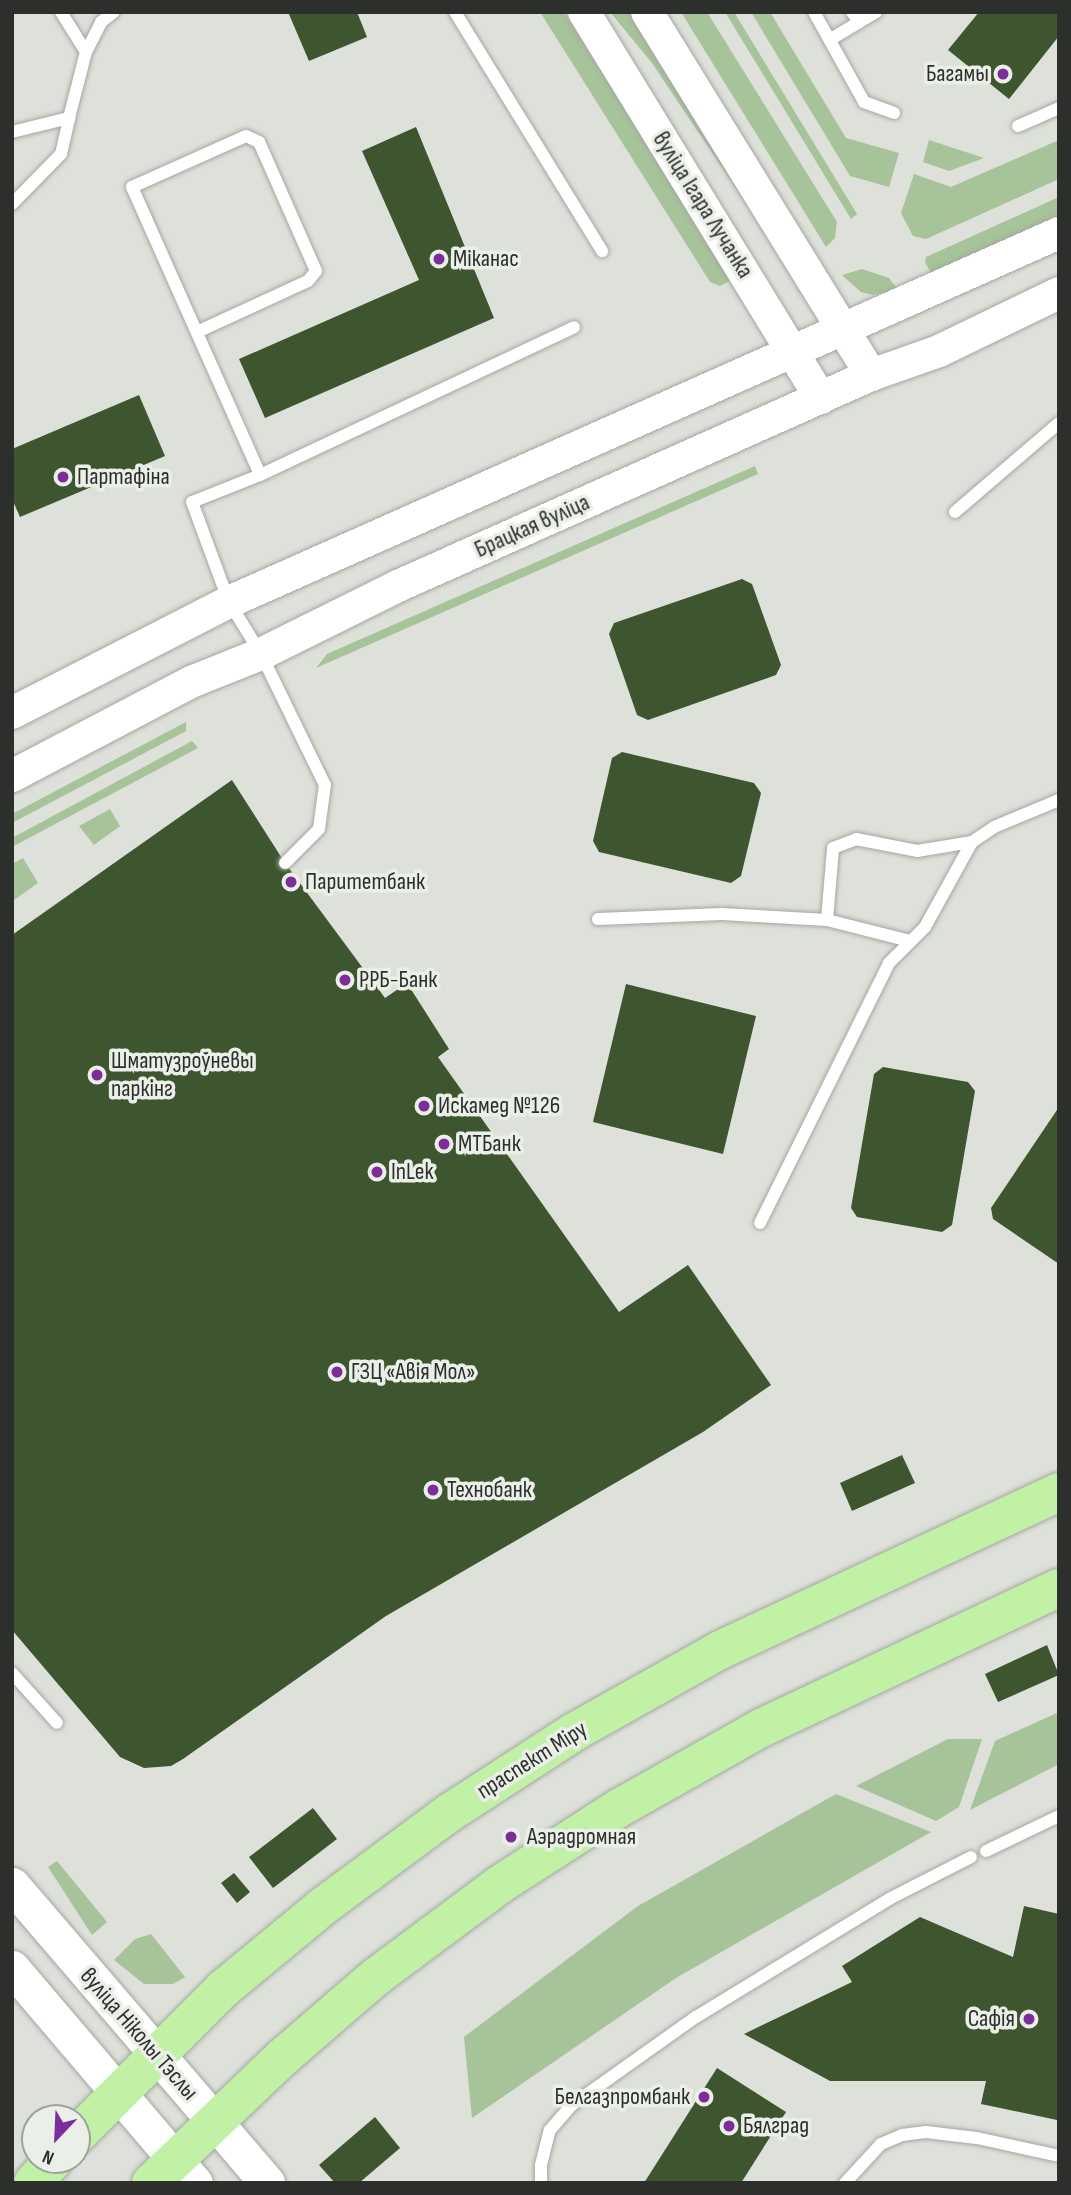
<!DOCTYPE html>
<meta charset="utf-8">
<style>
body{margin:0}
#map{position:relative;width:1071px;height:2195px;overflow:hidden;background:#dde1da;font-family:"Sofia Sans Condensed",sans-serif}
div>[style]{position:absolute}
.green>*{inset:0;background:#a6c399}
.building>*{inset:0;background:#3d5630}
.roads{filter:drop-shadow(0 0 2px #a4a8a1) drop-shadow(0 0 2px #a4a8a1)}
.service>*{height:12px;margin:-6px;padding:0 6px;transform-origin:6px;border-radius:6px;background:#fff}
.tertiary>*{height:32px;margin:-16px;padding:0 16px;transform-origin:16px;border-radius:16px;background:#fff}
.secondary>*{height:35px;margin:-17.5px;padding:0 17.5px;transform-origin:17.5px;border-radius:17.5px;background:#fff}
.primary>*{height:38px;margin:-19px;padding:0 19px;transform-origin:19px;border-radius:19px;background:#c0f1a5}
.dots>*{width:19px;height:19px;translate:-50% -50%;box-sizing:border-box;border:4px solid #eaefe7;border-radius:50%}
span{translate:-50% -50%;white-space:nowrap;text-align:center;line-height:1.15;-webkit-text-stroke:7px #eaefe7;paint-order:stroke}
.poi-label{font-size:24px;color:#2d2f2c}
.right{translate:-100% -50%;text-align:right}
.left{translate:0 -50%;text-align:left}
.street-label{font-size:24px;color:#2d2f2c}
.frame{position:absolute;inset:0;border:14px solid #2d2f2c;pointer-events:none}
.north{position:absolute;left:21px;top:2104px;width:70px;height:70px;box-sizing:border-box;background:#eaefe7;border:2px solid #9ea29c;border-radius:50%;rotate:203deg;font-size:19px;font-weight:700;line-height:28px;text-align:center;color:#2d2f2c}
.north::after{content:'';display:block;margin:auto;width:24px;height:32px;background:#7e2c9b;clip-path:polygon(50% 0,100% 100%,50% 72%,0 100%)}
</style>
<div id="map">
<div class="green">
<i style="clip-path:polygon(540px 12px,564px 12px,733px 279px,720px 286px,710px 282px)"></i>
<i style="clip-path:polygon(610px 12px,631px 12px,780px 254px,652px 63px)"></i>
<i style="clip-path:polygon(681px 12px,707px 12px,837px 222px,835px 238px,826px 247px)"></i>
<i style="clip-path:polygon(725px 12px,734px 12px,857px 214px,851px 219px)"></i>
<i style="clip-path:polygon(751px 12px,770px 12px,846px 138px,899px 153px,889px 187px,850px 176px)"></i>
<i style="clip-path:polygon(929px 140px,984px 158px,949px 171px,923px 162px)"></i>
<i style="clip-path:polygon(1059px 140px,1059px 179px,926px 239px,913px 236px,901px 213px,914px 174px,951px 187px)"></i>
<i style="clip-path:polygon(1059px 197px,1059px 219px,932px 275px,925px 262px,926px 257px)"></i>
<i style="clip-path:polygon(862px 269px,889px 278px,897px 289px,873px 295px,861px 292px,842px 275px)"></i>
<i style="clip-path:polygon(755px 466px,758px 474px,316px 668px,327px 654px)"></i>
<i style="clip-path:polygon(186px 722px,186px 731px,12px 823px,12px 814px)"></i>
<i style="clip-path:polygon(192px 741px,198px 748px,12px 847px,12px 838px)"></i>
<i style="clip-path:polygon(110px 809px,120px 826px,94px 845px,79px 826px)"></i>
<i style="clip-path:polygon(23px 858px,38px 883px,14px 900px,12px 864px)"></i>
<i style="clip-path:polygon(1059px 1712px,1059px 1764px,970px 1810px,995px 1741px)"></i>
<i style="clip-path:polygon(948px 1739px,982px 1739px,959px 1807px,936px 1821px,856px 1786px)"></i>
<i style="clip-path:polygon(836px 1794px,931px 1832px,676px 1978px,472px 2118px,464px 2037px,638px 1906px)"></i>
<i style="clip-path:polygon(57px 1861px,107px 1922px,92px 1935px,48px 1867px)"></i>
<i style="clip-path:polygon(151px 1934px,185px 1977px,173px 1984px,144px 1984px,114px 1960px,135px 1939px)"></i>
</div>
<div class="building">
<i style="clip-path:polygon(288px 12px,357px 12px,367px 37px,309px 61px)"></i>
<i style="clip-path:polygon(979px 12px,1059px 12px,1059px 36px,1009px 99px,948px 50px)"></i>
<i style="clip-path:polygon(416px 127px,494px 318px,265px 418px,239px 359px,419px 280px,362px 151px)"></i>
<i style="clip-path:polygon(139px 395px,165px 456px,20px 517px,12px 499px,12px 449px)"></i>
<i style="clip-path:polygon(742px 579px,752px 584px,781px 665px,776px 675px,648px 720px,637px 715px,609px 634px,614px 623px)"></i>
<i style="clip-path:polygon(622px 752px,754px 783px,761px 793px,741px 876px,731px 883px,599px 852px,593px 841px,612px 758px)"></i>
<i style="clip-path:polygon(232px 780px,285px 863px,385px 998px,407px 983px,449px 1049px,438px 1057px,619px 1312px,688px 1265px,771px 1385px,703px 1432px,386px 1616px,183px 1759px,171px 1766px,144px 1768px,120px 1757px,12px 1630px,12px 935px)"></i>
<i style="clip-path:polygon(626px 984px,756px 1016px,723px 1154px,593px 1122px)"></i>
<i style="clip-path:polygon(883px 1067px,968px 1082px,975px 1091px,952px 1225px,942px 1232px,857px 1217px,851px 1208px,874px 1074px)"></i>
<i style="clip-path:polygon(1059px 1107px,1059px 1264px,993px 1219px,991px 1208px)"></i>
<i style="clip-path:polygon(902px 1455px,915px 1483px,852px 1511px,840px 1483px)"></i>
<i style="clip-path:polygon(1047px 1645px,1059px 1675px,998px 1702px,985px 1674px)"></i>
<i style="clip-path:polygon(313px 1808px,337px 1839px,273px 1888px,249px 1857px)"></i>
<i style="clip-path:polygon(234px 1873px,250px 1892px,237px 1903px,221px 1883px)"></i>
<i style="clip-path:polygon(1024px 1906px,1059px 1914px,1057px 2120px,981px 2104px,986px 2081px,830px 2081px,744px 2034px,852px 1982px,842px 1966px,920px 1917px,1013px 1957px)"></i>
<i style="clip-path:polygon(717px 2068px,786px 2112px,741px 2183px,644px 2183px)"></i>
<i style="clip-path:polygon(375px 2117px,400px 2148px,359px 2183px,335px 2183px,319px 2165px)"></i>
</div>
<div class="roads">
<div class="service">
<i style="left:61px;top:12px;width:47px;rotate:58deg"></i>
<i style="left:455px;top:12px;width:281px;rotate:58.4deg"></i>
<i style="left:814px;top:12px;width:103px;rotate:60.9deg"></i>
<i style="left:864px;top:102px;width:32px;rotate:20deg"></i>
<i style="left:859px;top:22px;width:20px;rotate:-30deg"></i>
<i style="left:831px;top:39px;width:33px;rotate:-31deg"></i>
<i style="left:859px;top:22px;width:12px;rotate:-125deg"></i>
<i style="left:1018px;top:126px;width:45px;rotate:-23.7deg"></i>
<i style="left:12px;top:132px;width:59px;rotate:-13.8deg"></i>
<i style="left:69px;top:118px;width:68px;rotate:-75.6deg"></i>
<i style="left:86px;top:52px;width:34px;rotate:-63deg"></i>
<i style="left:101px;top:22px;width:16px;rotate:-38deg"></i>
<i style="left:12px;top:204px;width:70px;rotate:-45.6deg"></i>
<i style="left:61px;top:154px;width:37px;rotate:-77deg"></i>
<i style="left:197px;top:332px;width:122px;rotate:-24.7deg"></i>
<i style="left:308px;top:281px;width:13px;rotate:-51deg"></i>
<i style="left:316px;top:271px;width:141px;rotate:-113.8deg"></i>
<i style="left:259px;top:142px;width:14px;rotate:-155deg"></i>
<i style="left:246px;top:136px;width:125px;rotate:155.9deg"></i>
<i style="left:132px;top:187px;width:315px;rotate:66deg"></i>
<i style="left:260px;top:475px;width:73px;rotate:158.3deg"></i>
<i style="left:192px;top:502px;width:107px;rotate:69.7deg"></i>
<i style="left:229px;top:602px;width:61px;rotate:58.4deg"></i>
<i style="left:261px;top:654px;width:146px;rotate:64deg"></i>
<i style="left:325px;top:785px;width:44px;rotate:97.8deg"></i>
<i style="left:319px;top:829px;width:48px;rotate:135deg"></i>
<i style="left:260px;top:475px;width:347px;rotate:-25.2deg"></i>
<i style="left:955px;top:512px;width:137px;rotate:-40.6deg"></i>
<i style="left:598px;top:919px;width:124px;rotate:-2.3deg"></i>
<i style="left:722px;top:914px;width:105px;rotate:3.3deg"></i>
<i style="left:827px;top:920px;width:72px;rotate:-85.2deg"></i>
<i style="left:833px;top:848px;width:25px;rotate:-21deg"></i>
<i style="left:856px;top:839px;width:62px;rotate:11.1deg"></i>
<i style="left:917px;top:851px;width:56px;rotate:-9.3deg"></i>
<i style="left:972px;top:842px;width:27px;rotate:-34deg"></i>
<i style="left:994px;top:827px;width:70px;rotate:-22.6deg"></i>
<i style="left:827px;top:920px;width:86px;rotate:14.2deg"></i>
<i style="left:760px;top:1223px;width:290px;rotate:-63.6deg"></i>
<i style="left:889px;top:963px;width:51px;rotate:-45deg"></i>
<i style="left:925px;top:927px;width:97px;rotate:-61.1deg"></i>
<i style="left:12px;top:1673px;width:67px;rotate:48deg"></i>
<i style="left:986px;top:1851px;width:81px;rotate:-25.6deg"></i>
<i style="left:541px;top:2183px;width:18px;rotate:-90deg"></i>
<i style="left:541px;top:2165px;width:36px;rotate:-76deg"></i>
<i style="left:550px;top:2130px;width:33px;rotate:-49deg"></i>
<i style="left:572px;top:2105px;width:152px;rotate:-35.4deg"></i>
<i style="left:696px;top:2017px;width:226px;rotate:-31.4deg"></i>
<i style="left:889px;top:1899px;width:92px;rotate:-27.1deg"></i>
<i style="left:845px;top:2183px;width:53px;rotate:-47.3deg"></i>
<i style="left:881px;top:2144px;width:23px;rotate:-23deg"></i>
<i style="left:902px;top:2135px;width:24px;rotate:-7deg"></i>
<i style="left:926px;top:2132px;width:51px;rotate:6.7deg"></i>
<i style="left:977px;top:2138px;width:80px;rotate:12.3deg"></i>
</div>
<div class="tertiary">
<i style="left:584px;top:12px;width:453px;rotate:58.5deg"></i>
<i style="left:647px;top:12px;width:427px;rotate:58.3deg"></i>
<i style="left:12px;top:713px;width:244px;rotate:-27.1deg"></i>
<i style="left:229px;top:602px;width:908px;rotate:-23.97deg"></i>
<i style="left:12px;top:776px;width:202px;rotate:-27.7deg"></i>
<i style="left:191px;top:682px;width:75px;rotate:-21.8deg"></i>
<i style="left:261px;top:654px;width:153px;rotate:-26.4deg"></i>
<i style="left:398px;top:586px;width:518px;rotate:-24.04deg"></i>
<i style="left:871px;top:375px;width:72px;rotate:-19.4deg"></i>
<i style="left:939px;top:351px;width:133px;rotate:-25.8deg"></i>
</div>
<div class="secondary">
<i style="left:12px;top:1885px;width:392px;rotate:49.4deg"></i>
<i style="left:12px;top:1968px;width:282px;rotate:49.6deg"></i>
</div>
<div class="primary">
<i style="left:77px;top:2135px;width:206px;rotate:-45deg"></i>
<i style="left:223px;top:1989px;width:129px;rotate:-39.6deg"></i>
<i style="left:322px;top:1907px;width:158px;rotate:-36.5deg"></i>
<i style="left:449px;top:1813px;width:149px;rotate:-32.9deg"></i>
<i style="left:574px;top:1732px;width:167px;rotate:-29.3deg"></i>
<i style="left:720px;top:1650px;width:374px;rotate:-25deg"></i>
<i style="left:33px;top:2183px;width:31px;rotate:-48deg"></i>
<i style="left:151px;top:2183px;width:182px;rotate:-43.7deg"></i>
<i style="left:283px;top:2057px;width:124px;rotate:-40.8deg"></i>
<i style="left:377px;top:1976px;width:152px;rotate:-36.7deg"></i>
<i style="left:499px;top:1885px;width:143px;rotate:-32.7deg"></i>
<i style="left:619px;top:1808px;width:163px;rotate:-29.4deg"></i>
<i style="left:761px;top:1728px;width:329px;rotate:-25.2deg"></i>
</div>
</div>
<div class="dots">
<i style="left:1003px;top:74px;background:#7e2c9b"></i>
<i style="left:439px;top:259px;background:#7e2c9b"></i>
<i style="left:63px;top:477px;background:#7e2c9b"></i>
<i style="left:291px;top:882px;background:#7e2c9b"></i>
<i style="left:345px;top:980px;background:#7e2c9b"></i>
<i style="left:97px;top:1075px;background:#7e2c9b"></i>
<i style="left:424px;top:1106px;background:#7e2c9b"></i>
<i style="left:444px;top:1144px;background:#7e2c9b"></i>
<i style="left:377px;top:1172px;background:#7e2c9b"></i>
<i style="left:337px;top:1372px;background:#7e2c9b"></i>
<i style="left:433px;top:1490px;background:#7e2c9b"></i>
<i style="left:511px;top:1837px;background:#7e2c9b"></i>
<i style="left:1029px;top:2019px;background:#7e2c9b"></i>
<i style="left:704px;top:2097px;background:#7e2c9b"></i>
<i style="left:729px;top:2126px;background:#7e2c9b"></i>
</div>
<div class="poi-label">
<span class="right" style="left:989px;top:74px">Багамы</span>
<span class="left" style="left:453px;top:259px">Міканас</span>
<span class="left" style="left:77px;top:477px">Партафіна</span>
<span class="left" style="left:305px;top:882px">Паритетбанк</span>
<span class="left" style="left:359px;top:980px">РРБ-Банк</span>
<span class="left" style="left:111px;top:1075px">Шматузроўневы<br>паркінг</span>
<span class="left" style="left:438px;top:1106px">Искамед №126</span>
<span class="left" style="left:458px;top:1144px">МТБанк</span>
<span class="left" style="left:391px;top:1172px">InLek</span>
<span class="left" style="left:351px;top:1372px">ГЗЦ «Авія Мол»</span>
<span class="left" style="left:447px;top:1490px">Технобанк</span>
<span class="left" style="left:527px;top:1837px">Аэрадромная</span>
<span class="right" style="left:1015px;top:2019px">Сафія</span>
<span class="right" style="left:690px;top:2097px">Белгазпромбанк</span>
<span class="left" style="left:743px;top:2126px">Бялград</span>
</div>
<div class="street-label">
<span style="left:703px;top:205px;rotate:58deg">вуліца Ігара Лучанка</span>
<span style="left:532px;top:526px;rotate:-24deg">Брацкая вуліца</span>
<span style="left:532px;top:1760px;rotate:-32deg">праспект Міру</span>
<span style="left:139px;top:2034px;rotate:49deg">вуліца Ніколы Тэслы</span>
</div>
<div class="frame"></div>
<div class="north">N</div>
</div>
